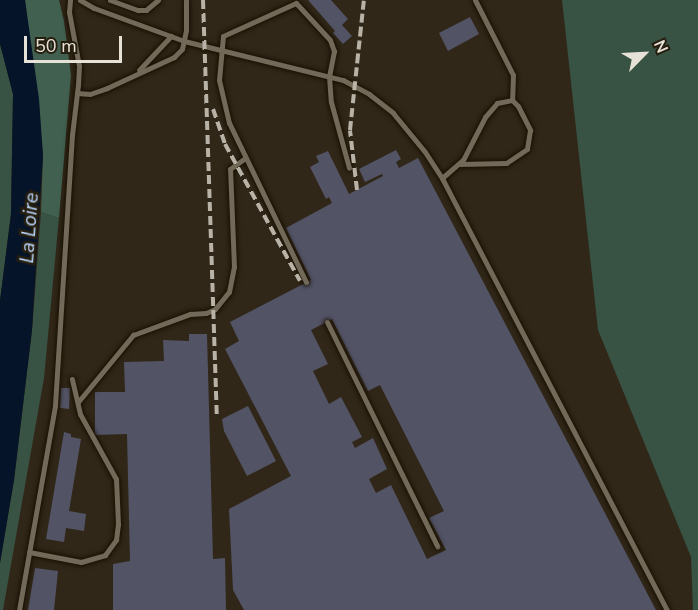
<!DOCTYPE html>
<style>
body{margin:0}
#map{position:relative;width:698px;height:610px;overflow:hidden;background:#302718;font-family:"Nunito Sans",sans-serif}
div>[style]{position:absolute}
.green>*{inset:0;background:#385244}
.forest>*{inset:0;background:#41604f}
.water>*{inset:0;background:#051428}
.building>*{inset:0;background:#525365}
.roads{filter:drop-shadow(0 0 2px #181003) drop-shadow(0 0 2px #181003)}
.lane>*{height:5px;margin:-2.5px;padding:0 2.5px;transform-origin:2.5px;border-radius:2.5px;background:#736958}
.rail>*{height:4px;margin-top:-2px;transform-origin:0;background:repeating-linear-gradient(90deg,#b8b2a7 0 9px,transparent 0 13.5px)}
span{translate:-50% -50%;white-space:nowrap;text-align:center;line-height:1.15;-webkit-text-stroke:5px #261e0f;paint-order:stroke}
.water-label{font-size:20px;color:#b9d6fb;font-style:italic}
.north{position:absolute;left:614px;top:24px;width:60px;height:60px;-webkit-text-stroke:4px #261e0f;paint-order:stroke;rotate:66deg;font-size:16px;font-weight:700;line-height:24px;text-align:center;color:#e7e2d8}
.north::after{content:'';display:block;margin:auto;width:21px;height:27px;background:#e7e2d8;clip-path:polygon(50% 0,100% 100%,50% 72%,0 100%)}
.scale{position:absolute;left:24px;top:36px;width:98px;height:27px;box-sizing:border-box;border:3px solid #e7e2d8;border-top:0;padding-left:8px;font-size:18px;line-height:21px;white-space:nowrap;color:#e7e2d8;-webkit-text-stroke:4px #261e0f;paint-order:stroke}
</style>
<div id="map">
<div class="green">
<i style="clip-path:polygon(562px 0,698px 0,698px 610px,693px 610px,691px 557px,598px 330px)"></i>
<i style="clip-path:polygon(0 44px,13px 94px,11px 214px,0 300px)"></i>
<i style="clip-path:polygon(41px 212px,59px 218px,44px 378px,3px 610px,0 610px,0 563px,14px 480px,32px 330px)"></i>
</div>
<div class="forest">
<i style="clip-path:polygon(25px 0,59px 0,64px 21px,71px 75px,59px 218px,41px 212px,43px 155px)"></i>
</div>
<div class="water">
<i style="clip-path:polygon(0 0,25px 0,39px 99px,43px 155px,32px 330px,14px 480px,0 563px,0 301px,11px 214px,13px 94px,0 44px)"></i>
</div>
<div class="building">
<i style="clip-path:polygon(308px 0,331px 0,348px 19px,342px 25px,352px 36px,343px 44px,333px 33px,335px 31px)"></i>
<i style="clip-path:polygon(470px 17px,479px 34px,448px 51px,439px 33px)"></i>
<i style="clip-path:polygon(evenodd,396px 150px,401px 159px,396px 162px,399px 168px,418px 158px,656px 610px,244px 610px,233px 590px,229px 509px,291px 476px,225px 349px,239px 341px,230px 322px,311px 280px,286px 228px,332px 203px,329px 197px,326px 199px,310px 167px,319px 162px,316px 156px,328px 151px,349px 194px,383px 176px,382px 174px,365px 182px,359px 169px,396px 150px,332px 319px,368px 391px,380px 385px,444px 511px,429px 518px,446px 550px,427px 559px,391px 485px,376px 493px,369px 479px,387px 469px,373px 438px,355px 448px,352px 442px,362px 437px,341px 397px,329px 404px,313px 371px,328px 364px,311px 330px,332px 319px)"></i>
<i style="clip-path:polygon(189px 334px,207px 334px,213px 559px,225px 558px,226px 610px,113px 610px,113px 564px,130px 561px,127px 434px,95px 435px,95px 392px,125px 392px,124px 362px,164px 361px,163px 340px,189px 341px)"></i>
<i style="clip-path:polygon(61px 388px,70px 388px,69px 409px,60px 408px)"></i>
<i style="clip-path:polygon(248px 406px,276px 461px,247px 476px,224px 431px,222px 419px)"></i>
<i style="clip-path:polygon(64px 432px,71px 434px,71px 437px,81px 439px,69px 511px,86px 514px,84px 531px,66px 528px,64px 542px,46px 539px)"></i>
<i style="clip-path:polygon(35px 568px,58px 571px,54px 610px,28px 610px)"></i>
</div>
<div class="roads">
<div class="lane">
<i style="left:80px;top:0;width:16px;rotate:30deg"></i>
<i style="left:94px;top:8px;width:96px;rotate:20.1deg"></i>
<i style="left:184px;top:41px;width:164px;rotate:13.8deg"></i>
<i style="left:343px;top:80px;width:30px;rotate:28deg"></i>
<i style="left:369px;top:94px;width:31px;rotate:38deg"></i>
<i style="left:393px;top:113px;width:50px;rotate:50.6deg"></i>
<i style="left:425px;top:152px;width:33px;rotate:57deg"></i>
<i style="left:443px;top:180px;width:485px;rotate:62.5deg"></i>
<i style="left:110px;top:0;width:30px;rotate:20deg"></i>
<i style="left:138px;top:10px;width:8px"></i>
<i style="left:146px;top:10px;width:16px;rotate:-40deg"></i>
<i style="left:475px;top:0;width:84px;rotate:63.1deg"></i>
<i style="left:513px;top:75px;width:25px;rotate:92deg"></i>
<i style="left:139px;top:70px;width:47px;rotate:-46.7deg"></i>
<i style="left:77px;top:93px;width:13px;rotate:4deg"></i>
<i style="left:90px;top:94px;width:18px;rotate:-19deg"></i>
<i style="left:107px;top:88px;width:74px;rotate:-24.8deg"></i>
<i style="left:174px;top:57px;width:11px;rotate:-45deg"></i>
<i style="left:182px;top:49px;width:19px;rotate:-78deg"></i>
<i style="left:186px;top:30px;width:30px;rotate:-90deg"></i>
<i style="left:442px;top:178px;width:28px;rotate:-41deg"></i>
<i style="left:463px;top:160px;width:48px;rotate:-62.9deg"></i>
<i style="left:485px;top:117px;width:18px;rotate:-49deg"></i>
<i style="left:497px;top:103px;width:15px;rotate:-11deg"></i>
<i style="left:512px;top:100px;width:8px;rotate:45deg"></i>
<i style="left:518px;top:106px;width:27px;rotate:63deg"></i>
<i style="left:530px;top:130px;width:19px;rotate:99deg"></i>
<i style="left:527px;top:149px;width:25px;rotate:146deg"></i>
<i style="left:506px;top:163px;width:46px;rotate:178.8deg"></i>
<i style="left:306px;top:282px;width:177px;rotate:-115.8deg"></i>
<i style="left:229px;top:123px;width:44px;rotate:-103.1deg"></i>
<i style="left:219px;top:80px;width:44px;rotate:-84.8deg"></i>
<i style="left:223px;top:36px;width:80px;rotate:-24.3deg"></i>
<i style="left:296px;top:3px;width:50px;rotate:47.4deg"></i>
<i style="left:330px;top:40px;width:12px;rotate:70deg"></i>
<i style="left:334px;top:51px;width:25px;rotate:101deg"></i>
<i style="left:329px;top:76px;width:26px;rotate:86deg"></i>
<i style="left:331px;top:102px;width:68px;rotate:74.7deg"></i>
<i style="left:327px;top:322px;width:250px;rotate:63.8deg"></i>
<i style="left:78px;top:402px;width:87px;rotate:-50.6deg"></i>
<i style="left:133px;top:335px;width:61px;rotate:-20.2deg"></i>
<i style="left:190px;top:314px;width:16px;rotate:-4deg"></i>
<i style="left:206px;top:313px;width:10px;rotate:-24deg"></i>
<i style="left:215px;top:309px;width:22px;rotate:-51deg"></i>
<i style="left:229px;top:292px;width:25px;rotate:-79deg"></i>
<i style="left:234px;top:267px;width:98px;rotate:-92.3deg"></i>
<i style="left:230px;top:169px;width:17px;rotate:-36deg"></i>
<i style="left:29px;top:552px;width:53px;rotate:10.9deg"></i>
<i style="left:81px;top:562px;width:25px;rotate:-16deg"></i>
<i style="left:105px;top:555px;width:19px;rotate:-54deg"></i>
<i style="left:116px;top:540px;width:16px;rotate:-83deg"></i>
<i style="left:118px;top:524px;width:45px;rotate:-92.5deg"></i>
<i style="left:116px;top:479px;width:74px;rotate:-119deg"></i>
<i style="left:80px;top:414px;width:36px;rotate:-103deg"></i>
<i style="left:19px;top:610px;width:208px;rotate:-80deg"></i>
<i style="left:55px;top:405px;width:271px;rotate:-86.4deg"></i>
<i style="left:72px;top:135px;width:50px;rotate:-83.2deg"></i>
<i style="left:78px;top:85px;width:19px;rotate:-87deg"></i>
<i style="left:79px;top:66px;width:55px;rotate:-100.5deg"></i>
<i style="left:69px;top:12px;width:12px;rotate:-85deg"></i>
</div>
</div>
<div class="rail">
<i style="left:203px;top:0;width:415px;rotate:88.1deg"></i>
<i style="left:213px;top:109px;width:37px;rotate:71deg"></i>
<i style="left:225px;top:144px;width:156px;rotate:61.3deg"></i>
<i style="left:357px;top:190px;width:60px;rotate:-96.7deg"></i>
<i style="left:350px;top:130px;width:131px;rotate:-83.9deg"></i>
</div>
<div class="water-label">
<span style="left:29px;top:228px;rotate:-86deg">La Loire</span>
</div>
<div class="north">N</div>
<div class="scale">50 m</div>
</div>
